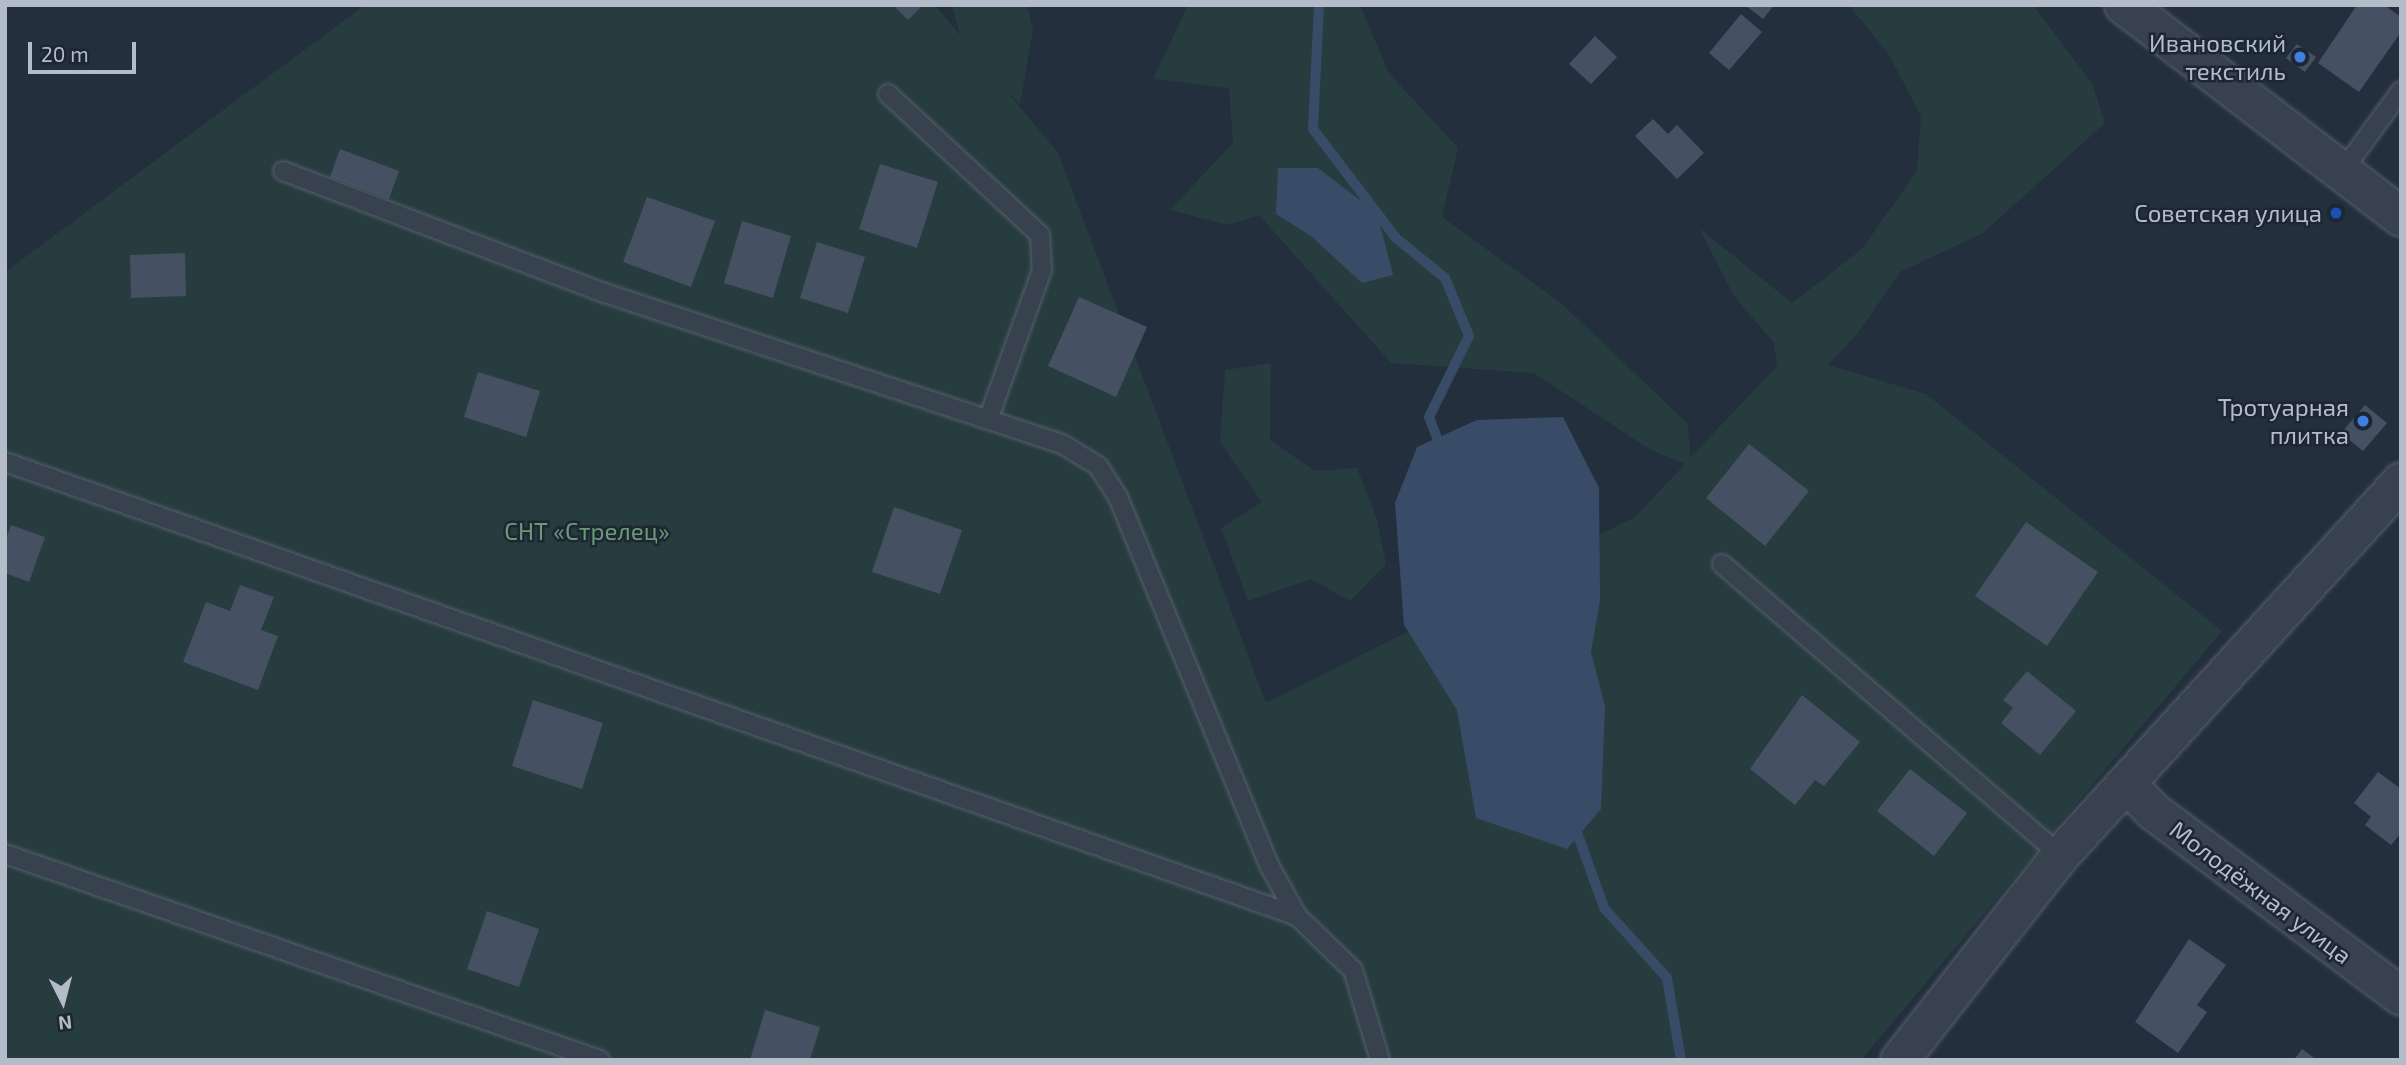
<!DOCTYPE html>
<meta charset="utf-8">
<style>
body{margin:0}
#map{position:relative;width:2406px;height:1065px;overflow:hidden;background:#242f3e;font-family:"Exo 2",sans-serif}
div>[style]{position:absolute}
.green>*{inset:0;background:#263c3f}
.water>*{inset:0;background:#394c67}
.stream>*{height:10px;margin:-5px;padding:0 5px;transform-origin:5px;border-radius:5px;background:#394c67}
.building>*{inset:0;background:#455162}
.roads{filter:drop-shadow(0 0 2px #565f6c) drop-shadow(0 0 2px #565f6c)}
.service>*{height:18px;margin:-9px;padding:0 9px;transform-origin:9px;border-radius:9px;background:#38414e}
.minor>*{height:37px;margin:-18.5px;padding:0 18.5px;transform-origin:18.5px;border-radius:18.5px;background:#38414e}
.tertiary>*{height:38px;margin:-19px;padding:0 19px;transform-origin:19px;border-radius:19px;background:#38414e}
.dots>*{width:19px;height:19px;translate:-50% -50%;box-sizing:border-box;border:4px solid #1d2633;border-radius:50%}
span{translate:-50% -50%;white-space:nowrap;text-align:center;line-height:1.15;-webkit-text-stroke:5px #1d2633;paint-order:stroke}
.poi-label{font-size:24px;color:#b4bcc9}
.right{translate:-100% -50%;text-align:right}
.park-label{font-size:24px;color:#6b9a76}
.street-label{font-size:24px;color:#b4bcc9}
.frame{position:absolute;inset:0;border:7px solid #b4bcc9;pointer-events:none}
.north{position:absolute;left:28px;top:967px;width:70px;height:70px;-webkit-text-stroke:5px #1d2633;paint-order:stroke;rotate:174deg;font-size:19px;font-weight:700;line-height:28px;text-align:center;color:#b4bcc9}
.north::after{content:'';display:block;margin:auto;width:24px;height:32px;background:#b4bcc9;clip-path:polygon(50% 0,100% 100%,50% 72%,0 100%)}
.scale{position:absolute;left:28px;top:42px;width:108px;height:32px;box-sizing:border-box;border:4px solid #b4bcc9;border-top:0;padding-left:9px;font-size:21px;line-height:24px;white-space:nowrap;color:#b4bcc9;-webkit-text-stroke:5px #1d2633;paint-order:stroke}
</style>
<div id="map">
<div class="green">
<i style="clip-path:polygon(365px 5px,935px 5px,960px 35px,952px 5px,1027px 5px,1033px 30px,1020px 104px,1005px 89px,1058px 153px,1266px 703px,1635px 517px,1685px 464px,1651px 450px,1534px 373px,1391px 363px,1259px 215px,1228px 225px,1170px 210px,1233px 143px,1229px 88px,1153px 79px,1188px 5px,1360px 5px,1388px 72px,1458px 148px,1442px 217px,1561px 303px,1688px 424px,1690px 458px,1777px 366px,1774px 343px,1734px 296px,1699px 228px,1792px 303px,1862px 249px,1917px 171px,1921px 116px,1888px 53px,1849px 5px,2033px 5px,2092px 83px,2105px 123px,1983px 233px,1900px 272px,1858px 333px,1828px 365px,1926px 394px,2222px 631px,1861px 1060px,5px 1060px,5px 272px)"></i>
<i style="clip-path:polygon(1271px 363px,1270px 440px,1315px 471px,1357px 468px,1377px 519px,1386px 564px,1350px 601px,1311px 579px,1248px 601px,1221px 528px,1262px 502px,1220px 442px,1225px 370px)"></i>
</div>
<div class="water">
<i style="clip-path:polygon(1278px 168px,1318px 168px,1377px 213px,1393px 275px,1362px 283px,1311px 236px,1276px 214px)"></i>
<i style="clip-path:polygon(1563px 417px,1599px 488px,1600px 600px,1591px 652px,1605px 706px,1601px 809px,1567px 849px,1476px 818px,1457px 710px,1404px 625px,1395px 503px,1417px 447px,1477px 420px)"></i>
</div>
<div class="stream">
<i style="left:1319px;top:5px;width:124px;rotate:92.8deg"></i>
<i style="left:1313px;top:129px;width:137px;rotate:52.7deg"></i>
<i style="left:1396px;top:238px;width:63px;rotate:39.2deg"></i>
<i style="left:1445px;top:278px;width:63px;rotate:67.5deg"></i>
<i style="left:1469px;top:336px;width:90px;rotate:116.3deg"></i>
<i style="left:1429px;top:417px;width:34px;rotate:69deg"></i>
<i style="left:1574px;top:824px;width:89px;rotate:70.3deg"></i>
<i style="left:1604px;top:908px;width:94px;rotate:48deg"></i>
<i style="left:1667px;top:978px;width:83px;rotate:80.3deg"></i>
</div>
<div class="building">
<i style="clip-path:polygon(893px 5px,923px 5px,908px 20px)"></i>
<i style="clip-path:polygon(1745px 5px,1774px 5px,1763px 19px)"></i>
<i style="clip-path:polygon(2357px 5px,2384px 5px,2401px 17px,2401px 32px,2359px 92px,2318px 63px)"></i>
<i style="clip-path:polygon(1741px 14px,1762px 32px,1729px 70px,1709px 53px)"></i>
<i style="clip-path:polygon(1595px 36px,1617px 57px,1591px 84px,1569px 64px)"></i>
<i style="clip-path:polygon(2297px 44px,2316px 57px,2305px 72px,2286px 58px)"></i>
<i style="clip-path:polygon(1653px 119px,1668px 134px,1677px 125px,1704px 153px,1677px 179px,1635px 136px)"></i>
<i style="clip-path:polygon(340px 149px,399px 171px,389px 199px,330px 177px)"></i>
<i style="clip-path:polygon(880px 164px,938px 182px,917px 248px,859px 229px)"></i>
<i style="clip-path:polygon(647px 197px,715px 221px,691px 287px,623px 262px)"></i>
<i style="clip-path:polygon(742px 221px,791px 236px,773px 298px,724px 283px)"></i>
<i style="clip-path:polygon(817px 242px,865px 257px,848px 313px,800px 298px)"></i>
<i style="clip-path:polygon(185px 253px,186px 296px,131px 298px,130px 255px)"></i>
<i style="clip-path:polygon(1079px 297px,1147px 327px,1116px 397px,1048px 366px)"></i>
<i style="clip-path:polygon(478px 372px,540px 391px,526px 437px,464px 417px)"></i>
<i style="clip-path:polygon(2365px 405px,2387px 423px,2363px 451px,2341px 433px)"></i>
<i style="clip-path:polygon(1749px 444px,1809px 491px,1765px 546px,1706px 498px)"></i>
<i style="clip-path:polygon(894px 507px,962px 530px,940px 594px,872px 572px)"></i>
<i style="clip-path:polygon(2026px 522px,2098px 572px,2047px 646px,1975px 596px)"></i>
<i style="clip-path:polygon(11px 525px,45px 537px,29px 582px,5px 573px,5px 542px)"></i>
<i style="clip-path:polygon(240px 585px,274px 597px,261px 630px,278px 636px,258px 690px,183px 662px,206px 602px,230px 611px)"></i>
<i style="clip-path:polygon(2027px 671px,2076px 711px,2040px 755px,2001px 723px,2013px 708px,2003px 700px)"></i>
<i style="clip-path:polygon(1802px 695px,1860px 742px,1824px 786px,1815px 780px,1795px 805px,1750px 769px)"></i>
<i style="clip-path:polygon(533px 700px,603px 723px,582px 789px,512px 766px)"></i>
<i style="clip-path:polygon(1910px 769px,1967px 813px,1934px 856px,1877px 811px)"></i>
<i style="clip-path:polygon(2378px 772px,2401px 789px,2401px 833px,2391px 845px,2365px 825px,2371px 817px,2354px 803px)"></i>
<i style="clip-path:polygon(487px 911px,539px 929px,519px 987px,467px 969px)"></i>
<i style="clip-path:polygon(2189px 939px,2226px 965px,2197px 1005px,2207px 1012px,2178px 1053px,2135px 1022px)"></i>
<i style="clip-path:polygon(765px 1010px,820px 1027px,810px 1060px,750px 1060px)"></i>
<i style="clip-path:polygon(2302px 1049px,2317px 1060px,2294px 1060px)"></i>
</div>
<div class="roads">
<div class="service">
<i style="left:888px;top:94px;width:207px;rotate:42.8deg"></i>
<i style="left:1040px;top:235px;width:35px;rotate:87deg"></i>
<i style="left:1042px;top:270px;width:159px;rotate:109.8deg"></i>
<i style="left:283px;top:171px;width:344px;rotate:20.8deg"></i>
<i style="left:605px;top:293px;width:481px;rotate:18.3deg"></i>
<i style="left:1062px;top:444px;width:42px;rotate:31.4deg"></i>
<i style="left:1098px;top:466px;width:37px;rotate:57deg"></i>
<i style="left:1118px;top:497px;width:398px;rotate:67.7deg"></i>
<i style="left:1269px;top:865px;width:58px;rotate:61.2deg"></i>
<i style="left:1297px;top:916px;width:78px;rotate:44deg"></i>
<i style="left:1353px;top:970px;width:94px;rotate:73.3deg"></i>
<i style="left:2341px;top:173px;width:102px;rotate:-53.8deg"></i>
<i style="left:5px;top:462px;width:1369px;rotate:19.36deg"></i>
<i style="left:1722px;top:564px;width:446px;rotate:40.7deg"></i>
<i style="left:5px;top:854px;width:630px;rotate:19.1deg"></i>
</div>
<div class="minor">
<i style="left:2126px;top:783px;width:39px;rotate:46deg"></i>
<i style="left:2153px;top:811px;width:309px;rotate:36.7deg"></i>
<i style="left:1899px;top:1060px;width:261px;rotate:-51.9deg"></i>
<i style="left:2060px;top:855px;width:506px;rotate:-47.64deg"></i>
</div>
<div class="tertiary">
<i style="left:2124px;top:5px;width:349px;rotate:37.4deg"></i>
</div>
</div>
<div class="dots">
<i style="left:2300px;top:57px;background:#3f7fe0"></i>
<i style="left:2336px;top:213px;background:#1a4fb4"></i>
<i style="left:2363px;top:421px;background:#3f7fe0"></i>
</div>
<div class="poi-label">
<span class="right" style="left:2286px;top:57px">Ивановский<br>текстиль</span>
<span class="right" style="left:2322px;top:213px">Советская улица</span>
<span class="right" style="left:2349px;top:421px">Тротуарная<br>плитка</span>
</div>
<div class="park-label">
<span style="left:587px;top:531px">СНТ «Стрелец»</span>
</div>
<div class="street-label">
<span style="left:2261px;top:892px;rotate:37deg">Молодёжная улица</span>
</div>
<div class="frame"></div>
<div class="north">N</div>
<div class="scale">20 m</div>
</div>
